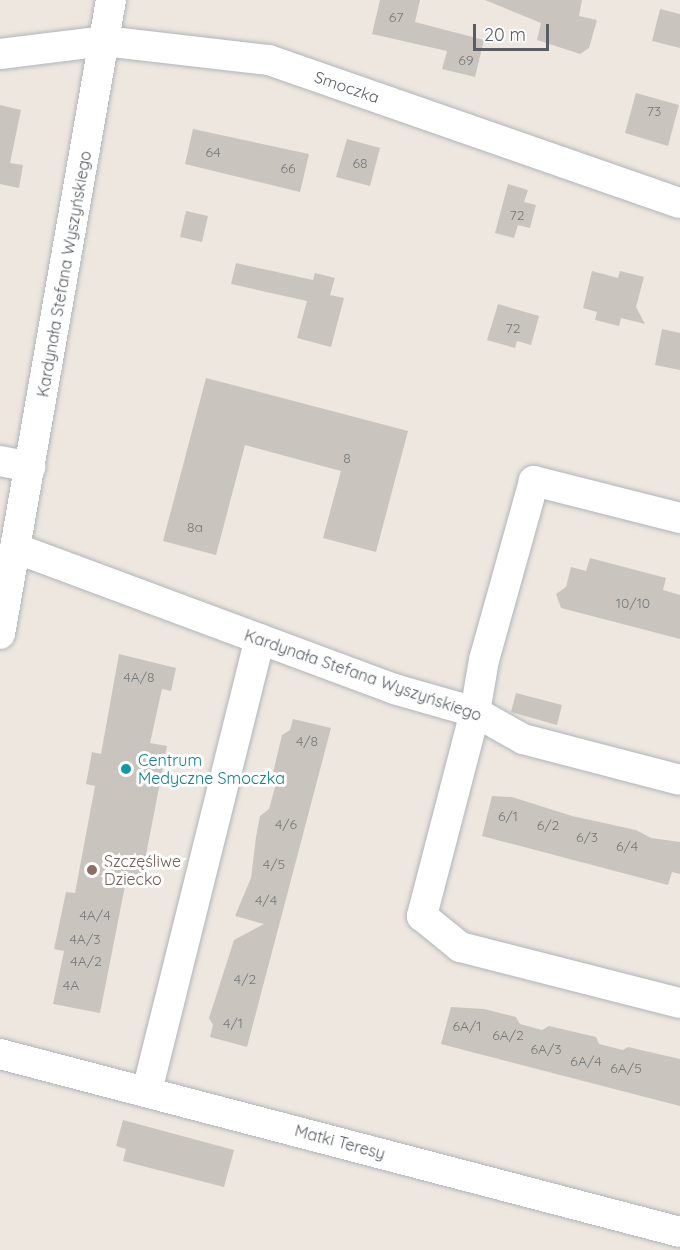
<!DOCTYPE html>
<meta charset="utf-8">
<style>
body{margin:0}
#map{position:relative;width:680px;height:1250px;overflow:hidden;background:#ede7df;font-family:Quicksand,sans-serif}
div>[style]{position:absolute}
.building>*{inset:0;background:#cac4be}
.roads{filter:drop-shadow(0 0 2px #b0b5b8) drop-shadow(0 0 2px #b0b5b8)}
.street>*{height:30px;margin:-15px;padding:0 15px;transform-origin:15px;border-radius:15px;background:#fff}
.dots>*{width:16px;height:16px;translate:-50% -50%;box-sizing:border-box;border:3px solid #fff;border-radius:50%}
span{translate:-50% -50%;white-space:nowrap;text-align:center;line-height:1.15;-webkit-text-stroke:6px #fff;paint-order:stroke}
.number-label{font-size:14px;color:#747879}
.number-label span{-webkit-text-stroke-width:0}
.street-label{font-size:16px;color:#585e62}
.culture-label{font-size:16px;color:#0d838f}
.left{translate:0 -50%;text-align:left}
.education-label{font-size:16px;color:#785e54}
.scale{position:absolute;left:473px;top:24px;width:76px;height:27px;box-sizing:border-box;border:3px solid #585e62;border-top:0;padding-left:8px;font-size:18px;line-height:21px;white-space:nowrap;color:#585e62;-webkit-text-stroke:4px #fff;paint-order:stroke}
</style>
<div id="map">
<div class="building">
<i style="clip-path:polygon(380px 0,420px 0,415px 22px,484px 40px,475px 77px,442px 69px,447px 51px,372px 34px)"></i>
<i style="clip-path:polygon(485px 0,582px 0,579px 16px,597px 20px,589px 48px,580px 54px,537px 40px,541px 23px)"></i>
<i style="clip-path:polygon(660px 9px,680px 14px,680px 48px,652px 41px)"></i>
<i style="clip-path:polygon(636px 93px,679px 105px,668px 146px,625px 133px)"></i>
<i style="clip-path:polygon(0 105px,21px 110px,10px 163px,23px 165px,19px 188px,0 184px)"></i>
<i style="clip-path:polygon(193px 129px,309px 154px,300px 192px,185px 164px)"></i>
<i style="clip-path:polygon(347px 139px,380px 148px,370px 186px,336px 177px)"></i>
<i style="clip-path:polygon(508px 184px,528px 190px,524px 202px,536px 205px,530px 228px,518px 225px,514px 238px,495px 233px)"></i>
<i style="clip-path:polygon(186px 211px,208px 216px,202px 242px,180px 237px)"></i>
<i style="clip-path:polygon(236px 263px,313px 280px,315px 273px,335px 278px,330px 295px,344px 298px,331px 347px,297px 338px,307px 301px,231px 284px)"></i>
<i style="clip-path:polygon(592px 271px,618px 278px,620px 271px,644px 277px,636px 307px,645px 324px,621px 318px,619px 326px,595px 320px,597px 312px,583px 308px)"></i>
<i style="clip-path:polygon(498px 304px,539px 316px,531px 345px,517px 341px,515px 348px,487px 340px)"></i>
<i style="clip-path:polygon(662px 329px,680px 333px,680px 370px,655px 365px)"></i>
<i style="clip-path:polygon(206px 378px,408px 431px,376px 552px,323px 538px,341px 471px,245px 445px,216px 555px,163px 541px)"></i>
<i style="clip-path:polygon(590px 558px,666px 578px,663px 590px,680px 595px,680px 639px,561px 608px,556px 594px,566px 587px,571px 567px,586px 571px)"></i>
<i style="clip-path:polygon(119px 654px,176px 668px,171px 691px,162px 689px,150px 743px,167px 746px,141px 881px,133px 880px,132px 887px,125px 886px,100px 1013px,53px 1004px,64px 951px,54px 949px,66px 892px,75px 893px,95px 786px,86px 784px,92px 752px,101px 754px)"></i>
<i style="clip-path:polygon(516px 693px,562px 705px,557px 725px,511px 712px)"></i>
<i style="clip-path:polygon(293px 719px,331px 728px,247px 1047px,210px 1037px,213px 1025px,209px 1018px,234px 940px,264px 924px,235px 916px,251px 878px,256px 837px,260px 816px,269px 809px,275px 787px,272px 777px,282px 735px,290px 730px)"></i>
<i style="clip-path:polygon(492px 796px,512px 797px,572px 816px,636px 830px,651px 838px,680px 842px,680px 874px,672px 872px,668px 885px,482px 836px)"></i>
<i style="clip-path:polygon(451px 1007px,484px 1009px,516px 1017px,520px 1024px,542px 1030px,549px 1026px,596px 1037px,599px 1044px,623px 1050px,628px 1047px,680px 1059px,680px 1106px,441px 1044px)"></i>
<i style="clip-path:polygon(123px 1120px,234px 1150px,224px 1187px,123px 1161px,126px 1149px,116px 1146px)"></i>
</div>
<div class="roads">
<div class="street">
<i style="left:0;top:54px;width:105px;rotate:-7.1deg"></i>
<i style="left:104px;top:41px;width:166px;rotate:6.6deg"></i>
<i style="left:269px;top:60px;width:435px;rotate:19.2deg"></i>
<i style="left:0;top:461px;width:31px;rotate:11deg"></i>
<i style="left:680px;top:518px;width:151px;rotate:-165.8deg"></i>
<i style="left:534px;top:481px;width:186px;rotate:105.6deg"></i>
<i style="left:484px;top:660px;width:53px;rotate:99.8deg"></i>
<i style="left:475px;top:712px;width:211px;rotate:104.6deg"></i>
<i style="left:422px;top:916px;width:49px;rotate:39.2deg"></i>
<i style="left:460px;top:947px;width:227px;rotate:14.3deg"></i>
<i style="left:15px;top:548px;width:404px;rotate:20.4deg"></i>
<i style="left:394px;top:689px;width:84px;rotate:15.9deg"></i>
<i style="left:475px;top:712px;width:55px;rotate:29.4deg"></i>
<i style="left:523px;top:739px;width:162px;rotate:14.6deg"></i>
<i style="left:0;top:634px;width:644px;rotate:-80.07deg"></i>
<i style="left:0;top:1054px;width:703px;rotate:14.67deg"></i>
<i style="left:147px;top:1091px;width:466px;rotate:-76deg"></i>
</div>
</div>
<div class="dots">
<i style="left:126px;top:769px;background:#0f9aa8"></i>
<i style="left:92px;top:870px;background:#8d6e63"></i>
</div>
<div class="number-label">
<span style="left:396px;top:17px">67</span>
<span style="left:466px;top:60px">69</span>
<span style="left:654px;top:111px">73</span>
<span style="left:213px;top:152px">64</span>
<span style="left:360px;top:163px">68</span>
<span style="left:288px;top:168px">66</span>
<span style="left:517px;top:215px">72</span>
<span style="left:513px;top:328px">72</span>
<span style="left:347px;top:458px">8</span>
<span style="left:195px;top:527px">8a</span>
<span style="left:633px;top:603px">10/10</span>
<span style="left:139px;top:677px">4A/8</span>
<span style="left:307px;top:741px">4/8</span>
<span style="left:508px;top:816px">6/1</span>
<span style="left:286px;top:824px">4/6</span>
<span style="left:548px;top:825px">6/2</span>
<span style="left:587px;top:837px">6/3</span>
<span style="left:627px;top:846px">6/4</span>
<span style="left:274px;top:864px">4/5</span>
<span style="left:266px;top:900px">4/4</span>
<span style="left:95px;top:915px">4A/4</span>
<span style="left:85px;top:939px">4A/3</span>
<span style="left:86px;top:961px">4A/2</span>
<span style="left:245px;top:979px">4/2</span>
<span style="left:71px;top:985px">4A</span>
<span style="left:233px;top:1023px">4/1</span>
<span style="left:467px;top:1026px">6A/1</span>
<span style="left:508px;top:1035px">6A/2</span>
<span style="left:546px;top:1049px">6A/3</span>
<span style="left:586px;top:1061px">6A/4</span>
<span style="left:626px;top:1068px">6A/5</span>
</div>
<div class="street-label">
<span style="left:347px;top:87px;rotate:19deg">Smoczka</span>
<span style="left:64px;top:274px;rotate:-80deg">Kardynała Stefana Wyszyńskiego</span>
<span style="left:363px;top:675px;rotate:19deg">Kardynała Stefana Wyszyńskiego</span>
<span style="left:340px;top:1142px;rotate:15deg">Matki Teresy</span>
</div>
<div class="culture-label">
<span class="left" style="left:138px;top:769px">Centrum<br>Medyczne Smoczka</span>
</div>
<div class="education-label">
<span class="left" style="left:104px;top:870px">Szczęśliwe<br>Dziecko</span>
</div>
<div class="scale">20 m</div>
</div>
